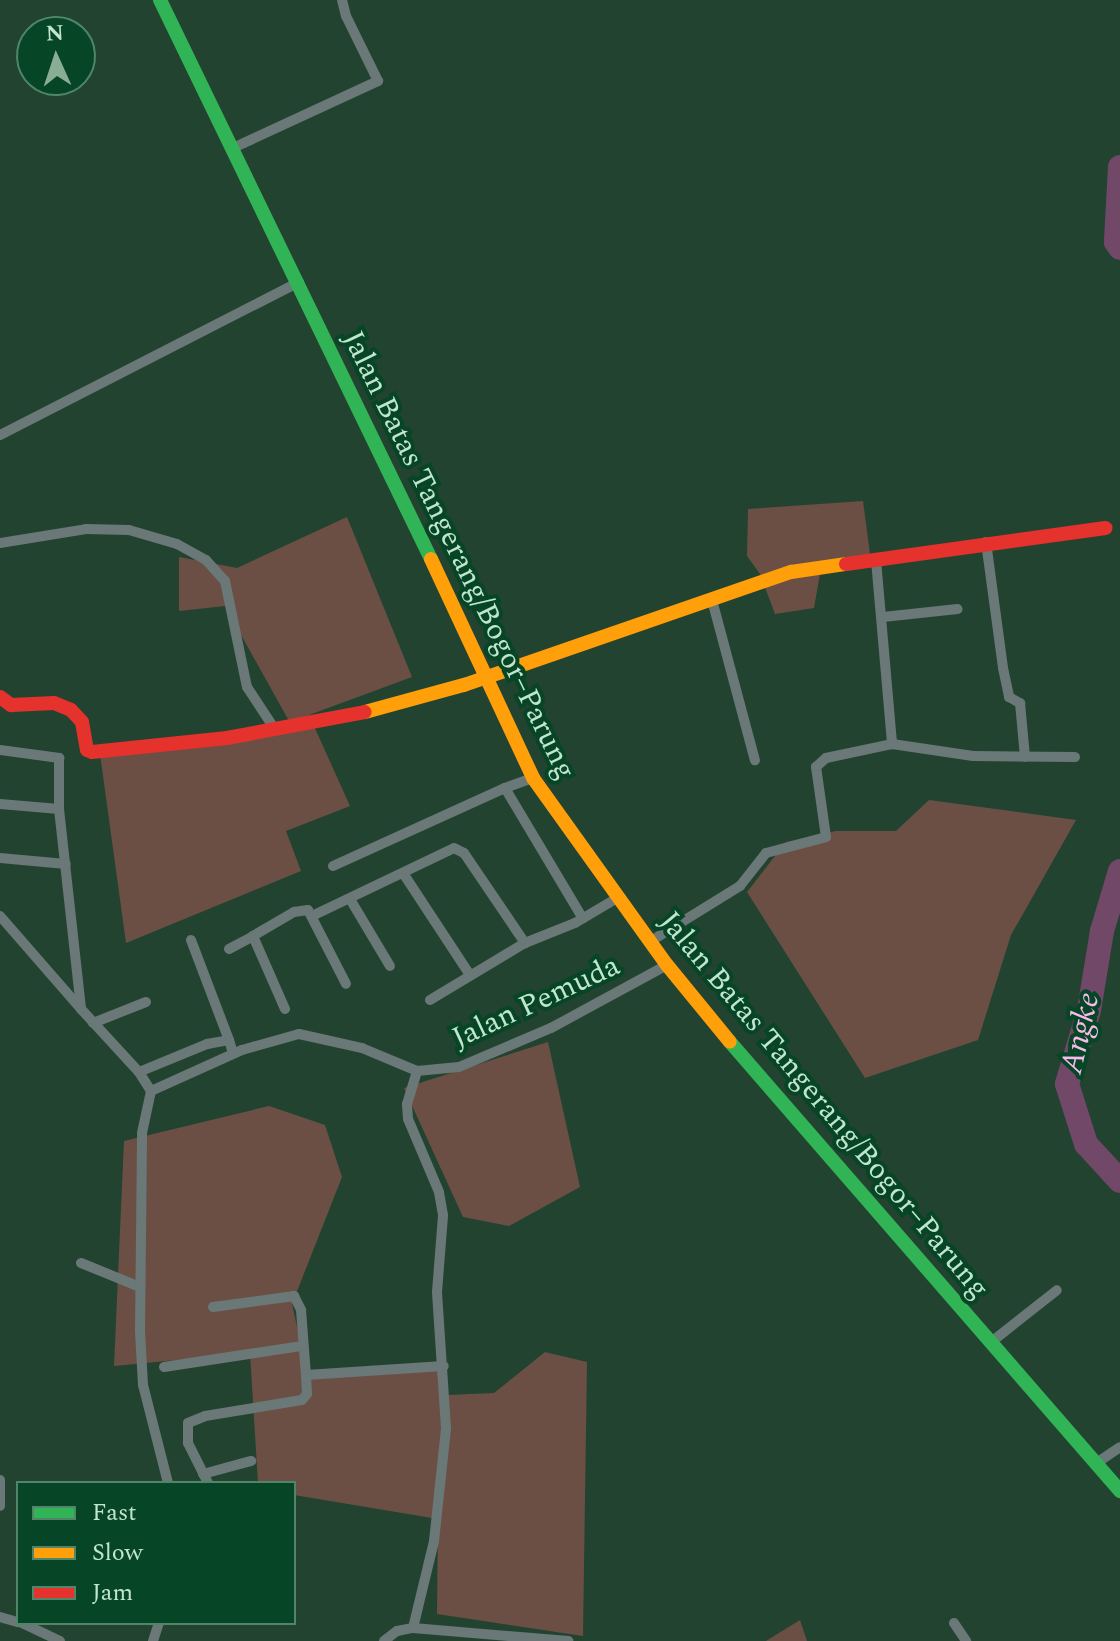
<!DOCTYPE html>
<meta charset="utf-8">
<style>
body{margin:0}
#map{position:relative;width:1120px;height:1641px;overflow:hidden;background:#234331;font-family:Spectral,serif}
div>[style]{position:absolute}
.green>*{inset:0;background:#6c4f44}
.river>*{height:24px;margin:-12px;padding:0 12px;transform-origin:12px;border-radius:12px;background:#724869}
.street>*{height:10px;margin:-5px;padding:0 5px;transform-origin:5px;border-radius:5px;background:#6a7878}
.fast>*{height:14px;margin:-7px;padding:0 7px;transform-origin:7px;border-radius:7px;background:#30b455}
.slow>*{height:14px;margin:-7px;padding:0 7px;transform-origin:7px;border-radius:7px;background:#ff9f0a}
.jam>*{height:14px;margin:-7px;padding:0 7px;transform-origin:7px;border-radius:7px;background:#e5322d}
span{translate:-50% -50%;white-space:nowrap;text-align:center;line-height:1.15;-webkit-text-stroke:8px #064526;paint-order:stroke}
.street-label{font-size:30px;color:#c2e6cd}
.water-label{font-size:32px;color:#f8bae9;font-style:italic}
.legend{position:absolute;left:16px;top:1481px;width:280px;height:144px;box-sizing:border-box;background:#064526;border:2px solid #518569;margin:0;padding:10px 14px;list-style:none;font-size:24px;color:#c2e6cd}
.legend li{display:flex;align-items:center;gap:16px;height:40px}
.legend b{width:40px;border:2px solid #518569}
.north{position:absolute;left:16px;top:16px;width:80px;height:80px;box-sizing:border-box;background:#064526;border:2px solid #518569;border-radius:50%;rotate:357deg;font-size:22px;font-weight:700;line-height:32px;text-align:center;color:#c2e6cd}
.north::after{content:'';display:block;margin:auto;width:28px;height:36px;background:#8aad96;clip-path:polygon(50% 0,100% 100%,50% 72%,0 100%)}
</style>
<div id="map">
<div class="green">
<i style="clip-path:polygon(863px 501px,870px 554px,822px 562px,814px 608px,775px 614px,760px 574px,747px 556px,748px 509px)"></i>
<i style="clip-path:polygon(347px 517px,412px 677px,309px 715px,350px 806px,286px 831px,301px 871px,126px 943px,100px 754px,289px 721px,225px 606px,179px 611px,179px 557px,237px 568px)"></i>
<i style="clip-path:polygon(929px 800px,1076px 820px,1011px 935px,978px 1040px,865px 1078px,747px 892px,786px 842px,836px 831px,896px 831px)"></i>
<i style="clip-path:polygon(548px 1042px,580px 1187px,509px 1226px,463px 1217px,404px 1088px)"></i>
<i style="clip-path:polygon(269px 1106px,325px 1125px,342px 1177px,292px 1304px,307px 1372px,446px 1365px,447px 1395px,494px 1393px,545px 1352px,587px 1362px,583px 1636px,437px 1614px,438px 1519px,294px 1495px,294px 1483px,258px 1483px,250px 1353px,114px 1366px,124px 1141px)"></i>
<i style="clip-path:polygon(800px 1620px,807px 1641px,766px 1641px)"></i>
</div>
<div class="river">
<i style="left:1120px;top:167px;width:75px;rotate:93.1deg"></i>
<i style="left:1116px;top:242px;width:7px;rotate:56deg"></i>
<i style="left:1120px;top:871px;width:63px;rotate:106.7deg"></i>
<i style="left:1102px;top:931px;width:80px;rotate:99.3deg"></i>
<i style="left:1089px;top:1010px;width:77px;rotate:106.6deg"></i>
<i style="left:1067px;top:1084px;width:63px;rotate:72.4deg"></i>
<i style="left:1086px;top:1144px;width:50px;rotate:47.4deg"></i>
</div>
<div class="street">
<i style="left:233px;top:148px;width:160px;rotate:-24.8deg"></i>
<i style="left:378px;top:81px;width:72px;rotate:-116.2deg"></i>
<i style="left:346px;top:16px;width:16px;rotate:-104deg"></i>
<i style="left:0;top:435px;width:336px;rotate:-27.1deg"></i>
<i style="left:986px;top:542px;width:127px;rotate:82.3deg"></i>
<i style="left:1003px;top:668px;width:30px;rotate:78deg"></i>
<i style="left:1009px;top:697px;width:13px;rotate:29deg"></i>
<i style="left:1020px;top:703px;width:54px;rotate:84.7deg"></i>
<i style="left:0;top:543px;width:87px;rotate:-9.2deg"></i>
<i style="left:86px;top:529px;width:43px;rotate:1.3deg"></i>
<i style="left:129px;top:530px;width:50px;rotate:16.3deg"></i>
<i style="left:177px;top:544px;width:33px;rotate:29deg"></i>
<i style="left:206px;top:560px;width:28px;rotate:48deg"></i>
<i style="left:225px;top:581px;width:108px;rotate:78.3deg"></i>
<i style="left:247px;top:687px;width:49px;rotate:56.6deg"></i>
<i style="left:876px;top:560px;width:185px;rotate:85deg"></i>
<i style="left:712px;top:600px;width:166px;rotate:75deg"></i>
<i style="left:883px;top:617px;width:75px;rotate:-6.1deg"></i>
<i style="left:0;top:750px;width:60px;rotate:7.7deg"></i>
<i style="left:59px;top:758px;width:51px;rotate:90deg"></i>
<i style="left:59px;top:809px;width:201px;rotate:83.7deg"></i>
<i style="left:81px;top:1009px;width:86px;rotate:47.4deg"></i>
<i style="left:139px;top:1072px;width:22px;rotate:58deg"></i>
<i style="left:505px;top:788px;width:30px;rotate:-20deg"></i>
<i style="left:0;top:804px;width:59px;rotate:4.8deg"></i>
<i style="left:0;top:858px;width:66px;rotate:5.2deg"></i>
<i style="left:333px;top:866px;width:189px;rotate:-24.4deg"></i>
<i style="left:505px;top:788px;width:152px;rotate:59.2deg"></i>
<i style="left:403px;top:873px;width:122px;rotate:56.7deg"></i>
<i style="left:350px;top:899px;width:78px;rotate:59.2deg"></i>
<i style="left:0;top:916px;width:123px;rotate:48.9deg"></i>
<i style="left:312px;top:916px;width:157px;rotate:-25.6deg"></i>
<i style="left:454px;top:848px;width:11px;rotate:27deg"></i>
<i style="left:464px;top:853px;width:109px;rotate:55.9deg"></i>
<i style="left:191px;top:940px;width:107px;rotate:69.2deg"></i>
<i style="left:651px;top:941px;width:105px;rotate:-31.7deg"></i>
<i style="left:740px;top:886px;width:42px;rotate:-51.8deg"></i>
<i style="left:766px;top:853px;width:62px;rotate:-14.9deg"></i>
<i style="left:826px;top:837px;width:71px;rotate:-98.1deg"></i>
<i style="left:816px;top:767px;width:13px;rotate:-42deg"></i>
<i style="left:826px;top:758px;width:67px;rotate:-12deg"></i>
<i style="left:892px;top:744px;width:82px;rotate:8.4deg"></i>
<i style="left:973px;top:756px;width:102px;rotate:0.6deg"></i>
<i style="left:229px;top:949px;width:27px;rotate:-28deg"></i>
<i style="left:430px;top:1000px;width:111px;rotate:-31deg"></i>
<i style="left:525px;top:943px;width:54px;rotate:-21.8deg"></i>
<i style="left:575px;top:923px;width:51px;rotate:-30.6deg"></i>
<i style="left:285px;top:1009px;width:80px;rotate:-113.7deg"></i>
<i style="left:253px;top:936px;width:48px;rotate:-30.3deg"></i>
<i style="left:294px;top:912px;width:14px;rotate:-8deg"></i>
<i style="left:308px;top:910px;width:83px;rotate:62.8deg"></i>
<i style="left:93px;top:1023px;width:57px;rotate:-21.6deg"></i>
<i style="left:139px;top:1072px;width:74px;rotate:-22.4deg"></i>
<i style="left:207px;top:1044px;width:22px;rotate:-10deg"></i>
<i style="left:229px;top:1040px;width:14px;rotate:73deg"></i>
<i style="left:81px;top:1263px;width:64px;rotate:22.1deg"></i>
<i style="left:213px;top:1307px;width:82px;rotate:-7.7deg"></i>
<i style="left:294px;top:1296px;width:16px;rotate:63deg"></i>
<i style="left:301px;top:1310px;width:65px;rotate:85.6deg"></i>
<i style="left:306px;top:1375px;width:138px;rotate:-3.7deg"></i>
<i style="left:990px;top:1343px;width:85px;rotate:-38.3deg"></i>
<i style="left:164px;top:1367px;width:140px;rotate:-8.7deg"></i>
<i style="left:1095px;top:1464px;width:30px;rotate:-34deg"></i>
<i style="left:203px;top:1474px;width:50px;rotate:-15.2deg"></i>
<i style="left:0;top:1480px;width:26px;rotate:90deg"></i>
<i style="left:168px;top:1483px;width:101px;rotate:-104.3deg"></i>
<i style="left:143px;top:1385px;width:54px;rotate:-93.2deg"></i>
<i style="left:140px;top:1331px;width:198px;rotate:-89.4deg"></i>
<i style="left:142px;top:1133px;width:43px;rotate:-77.9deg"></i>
<i style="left:151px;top:1091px;width:100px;rotate:-24.3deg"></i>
<i style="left:242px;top:1050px;width:59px;rotate:-15.7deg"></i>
<i style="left:299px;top:1034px;width:65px;rotate:12.5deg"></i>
<i style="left:362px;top:1048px;width:60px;rotate:22.7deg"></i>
<i style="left:417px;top:1071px;width:42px;rotate:-5.4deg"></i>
<i style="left:459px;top:1067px;width:100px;rotate:-23deg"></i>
<i style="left:551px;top:1028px;width:132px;rotate:-28.5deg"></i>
<i style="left:208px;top:1483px;width:45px;rotate:-116.6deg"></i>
<i style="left:188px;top:1443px;width:20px;rotate:-90deg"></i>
<i style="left:188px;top:1423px;width:18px;rotate:-22deg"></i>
<i style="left:205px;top:1416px;width:98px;rotate:-9.4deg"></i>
<i style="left:302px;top:1400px;width:8px;rotate:-50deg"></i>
<i style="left:307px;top:1394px;width:19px;rotate:-93deg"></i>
<i style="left:0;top:1617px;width:19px;rotate:16deg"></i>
<i style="left:22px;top:1623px;width:42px;rotate:25.3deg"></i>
<i style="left:954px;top:1623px;width:22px;rotate:56deg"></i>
<i style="left:413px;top:1628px;width:89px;rotate:-76.4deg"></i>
<i style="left:434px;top:1541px;width:114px;rotate:-83.9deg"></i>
<i style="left:446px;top:1428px;width:136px;rotate:-93.8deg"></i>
<i style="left:437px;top:1292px;width:77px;rotate:-85.5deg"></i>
<i style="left:443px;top:1215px;width:23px;rotate:-100deg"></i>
<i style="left:439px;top:1192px;width:79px;rotate:-113deg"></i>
<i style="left:408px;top:1119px;width:15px;rotate:-94deg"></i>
<i style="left:407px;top:1104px;width:34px;rotate:-73deg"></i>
<i style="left:153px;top:1641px;width:19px;rotate:-72deg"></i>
<i style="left:384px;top:1641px;width:16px;rotate:-38deg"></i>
<i style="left:397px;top:1631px;width:16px;rotate:-11deg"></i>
<i style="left:413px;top:1628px;width:156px;rotate:4.8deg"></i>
</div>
<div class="fast">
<i style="left:160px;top:0;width:621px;rotate:64.14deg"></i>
<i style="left:730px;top:1042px;width:595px;rotate:49.02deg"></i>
</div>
<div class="slow">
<i style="left:431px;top:559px;width:242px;rotate:65deg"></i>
<i style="left:533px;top:778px;width:230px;rotate:54.4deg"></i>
<i style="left:667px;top:965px;width:99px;rotate:50.7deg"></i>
<i style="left:365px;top:712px;width:103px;rotate:-15.3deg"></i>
<i style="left:464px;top:685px;width:346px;rotate:-19.1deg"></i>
<i style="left:791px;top:572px;width:56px;rotate:-8.3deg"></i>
</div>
<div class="jam">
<i style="left:846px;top:564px;width:262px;rotate:-7.9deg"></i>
<i style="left:0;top:697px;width:14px;rotate:36deg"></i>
<i style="left:11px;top:705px;width:43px;rotate:-2.7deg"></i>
<i style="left:54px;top:703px;width:18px;rotate:22deg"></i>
<i style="left:71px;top:710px;width:16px;rotate:47deg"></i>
<i style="left:82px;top:722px;width:28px;rotate:80deg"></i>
<i style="left:87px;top:750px;width:5px;rotate:22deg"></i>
<i style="left:92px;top:752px;width:136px;rotate:-5.9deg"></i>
<i style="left:227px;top:738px;width:140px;rotate:-10.7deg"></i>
</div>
<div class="street-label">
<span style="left:459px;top:555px;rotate:64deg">Jalan Batas Tangerang/Bogor–Parung</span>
<span style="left:536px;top:1002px;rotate:-25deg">Jalan Pemuda</span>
<span style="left:824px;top:1105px;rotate:50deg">Jalan Batas Tangerang/Bogor–Parung</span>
</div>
<div class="water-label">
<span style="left:1081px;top:1033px;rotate:-77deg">Angke</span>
</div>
<ul class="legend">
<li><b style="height:10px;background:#30b455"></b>Fast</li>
<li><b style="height:10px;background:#ff9f0a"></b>Slow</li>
<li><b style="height:10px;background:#e5322d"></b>Jam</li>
</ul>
<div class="north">N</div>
</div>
